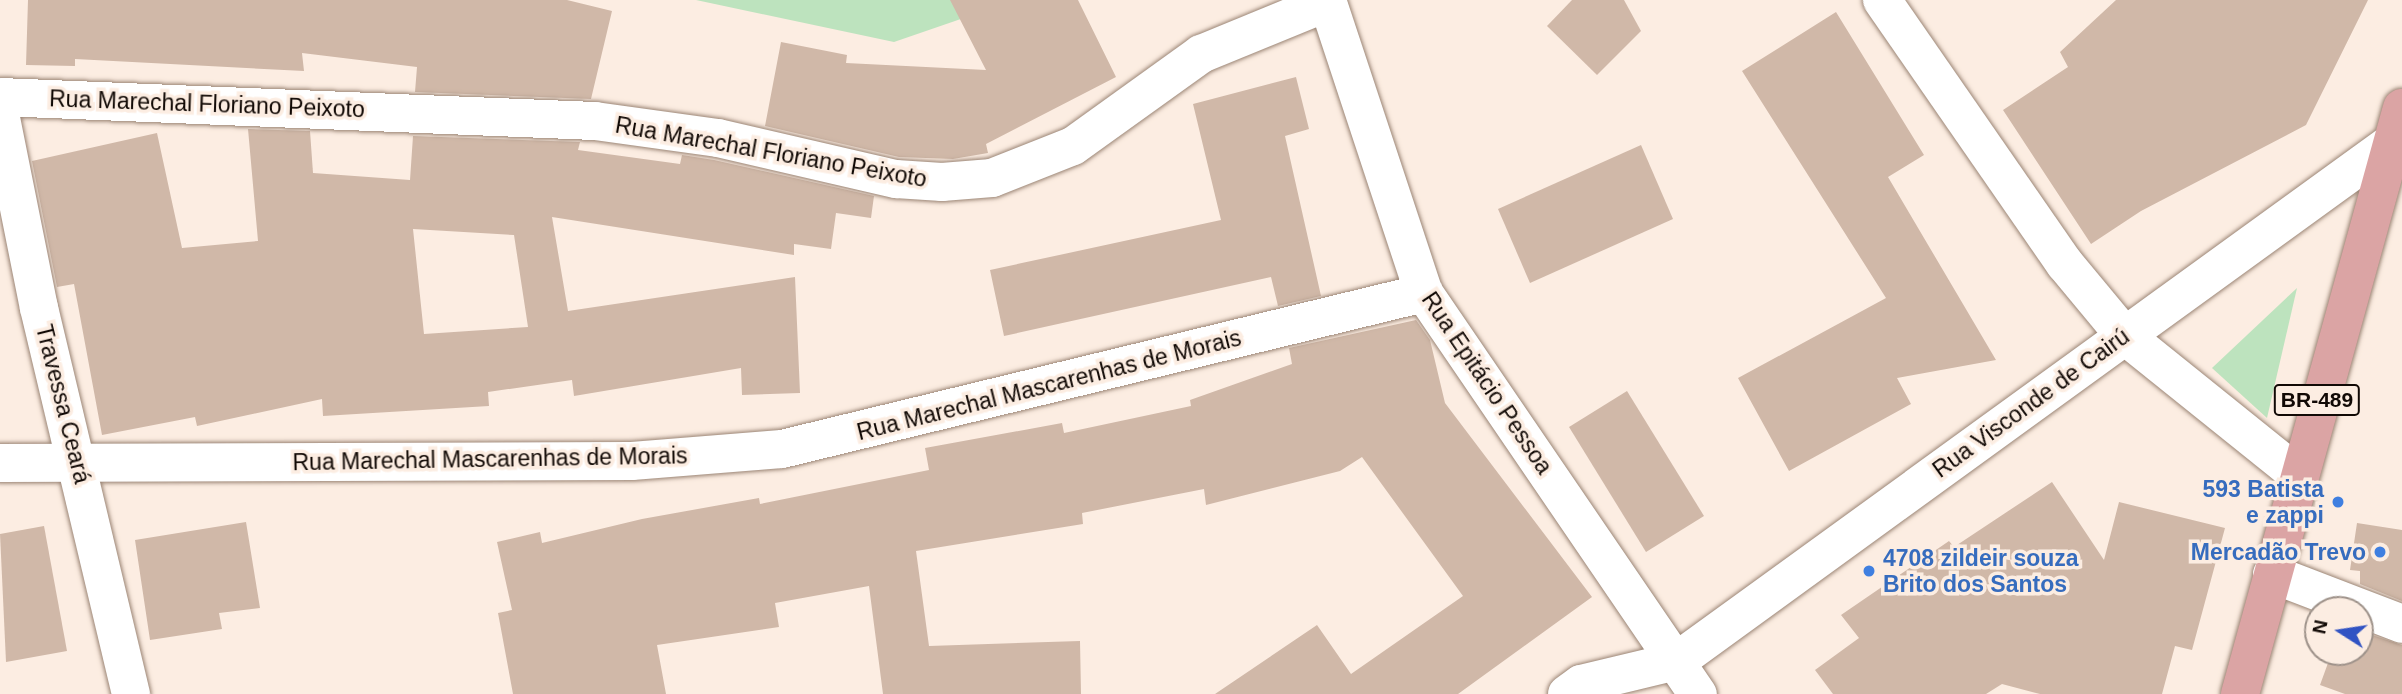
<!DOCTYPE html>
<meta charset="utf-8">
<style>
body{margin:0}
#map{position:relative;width:2402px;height:694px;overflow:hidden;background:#fcede2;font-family:Arial,sans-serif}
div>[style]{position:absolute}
.green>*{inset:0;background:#bde3be}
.building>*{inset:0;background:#d0b8a8}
.roads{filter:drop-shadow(0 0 2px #9b8575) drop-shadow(0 0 2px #9b8575)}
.minor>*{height:38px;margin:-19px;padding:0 19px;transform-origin:19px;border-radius:19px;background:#fff}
.major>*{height:38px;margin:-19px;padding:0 19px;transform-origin:19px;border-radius:19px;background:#dba4a4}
.dots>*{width:19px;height:19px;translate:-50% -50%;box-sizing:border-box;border:4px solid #fcede2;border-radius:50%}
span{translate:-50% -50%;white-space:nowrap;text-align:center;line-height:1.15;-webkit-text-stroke:7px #fcede2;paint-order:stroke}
.shield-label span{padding:2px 5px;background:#fcede2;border:2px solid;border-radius:5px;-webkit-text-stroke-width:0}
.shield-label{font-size:21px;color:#110905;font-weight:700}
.street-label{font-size:23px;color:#110905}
.shop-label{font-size:23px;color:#366cbe;font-weight:700}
.right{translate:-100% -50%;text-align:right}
.left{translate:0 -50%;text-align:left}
.north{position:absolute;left:2304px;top:596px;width:70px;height:70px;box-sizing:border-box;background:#fcede2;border:2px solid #9e928a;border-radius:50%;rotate:282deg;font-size:19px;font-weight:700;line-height:28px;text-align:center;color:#110905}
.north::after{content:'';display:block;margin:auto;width:24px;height:32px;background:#3153c3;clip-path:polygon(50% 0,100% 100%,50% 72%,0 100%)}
</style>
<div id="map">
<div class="green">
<i style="clip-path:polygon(696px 0,1016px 0,894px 42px)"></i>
<i style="clip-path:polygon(2297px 288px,2267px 418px,2212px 368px)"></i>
</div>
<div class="building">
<i style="clip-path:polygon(28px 0,567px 0,612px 11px,591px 99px,415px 92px,417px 67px,302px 53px,304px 71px,75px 59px,75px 66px,26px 65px)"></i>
<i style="clip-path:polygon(950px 0,1078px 0,1116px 77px,986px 144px,988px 153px,953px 159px,899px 157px,765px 126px,781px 42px,847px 55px,846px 63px,986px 70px)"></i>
<i style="clip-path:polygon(1572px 0,1624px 0,1641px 31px,1597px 75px,1547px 26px)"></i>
<i style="clip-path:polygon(2116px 0,2368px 0,2306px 125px,2141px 211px,2091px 244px,2003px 110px,2068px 67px,2060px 52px)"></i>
<i style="clip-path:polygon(1836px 12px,1924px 155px,1888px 177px,1996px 360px,1897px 378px,1911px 404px,1789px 471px,1738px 378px,1886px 298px,1742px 71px)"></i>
<i style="clip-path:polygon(1296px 77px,1309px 129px,1285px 136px,1321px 296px,1278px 306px,1271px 277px,1004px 336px,990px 270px,1221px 220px,1193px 104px)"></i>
<i style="clip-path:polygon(evenodd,248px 129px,310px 131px,313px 173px,410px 180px,413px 136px,580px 142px,578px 150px,680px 164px,682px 155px,714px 160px,874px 196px,871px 218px,836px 213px,831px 249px,794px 244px,794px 255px,552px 217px,568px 311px,795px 277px,800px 393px,742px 395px,741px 368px,574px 396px,572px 380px,488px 392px,489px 406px,323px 416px,322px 399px,197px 426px,195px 417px,102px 435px,74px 284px,57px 287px,32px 161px,157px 133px,182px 248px,258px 241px,248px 129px,413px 229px,514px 235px,528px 327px,424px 334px,413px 229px)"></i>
<i style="clip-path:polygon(1641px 145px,1673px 219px,1530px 283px,1498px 209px)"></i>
<i style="clip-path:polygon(1416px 320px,1430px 340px,1445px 403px,1592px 597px,1458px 694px,1215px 694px,1317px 625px,1351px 674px,1463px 596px,1362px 457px,1340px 471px,1206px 505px,1204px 489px,1082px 513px,1083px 524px,916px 551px,929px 646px,1080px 641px,1081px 694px,883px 694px,869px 586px,775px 603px,779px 627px,657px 645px,666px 694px,513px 694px,498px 613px,512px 610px,497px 542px,540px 532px,542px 543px,642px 519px,759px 498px,760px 504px,929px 470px,925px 448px,1062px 423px,1064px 433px,1191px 406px,1190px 400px,1292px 364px,1289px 348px)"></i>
<i style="clip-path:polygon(1627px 391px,1704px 516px,1646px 552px,1569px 427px)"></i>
<i style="clip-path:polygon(2052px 482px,2104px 560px,2119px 502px,2225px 528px,2192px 650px,2175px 646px,2162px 694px,2040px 694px,2002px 684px,1986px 694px,1833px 694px,1815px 670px,1859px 638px,1841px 615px,1949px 541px,1954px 547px)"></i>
<i style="clip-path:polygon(246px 522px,260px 608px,219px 613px,222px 629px,150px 640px,135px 540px)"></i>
<i style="clip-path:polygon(2357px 523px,2402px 530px,2402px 601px,2360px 584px,2360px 571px,2350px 570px)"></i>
<i style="clip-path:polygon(44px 526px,67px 651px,6px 662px,0 534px)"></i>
<i style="clip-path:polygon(2360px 631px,2402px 645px,2402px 694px,2345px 694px,2320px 685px,2332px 652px,2360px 652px)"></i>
</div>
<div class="roads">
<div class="minor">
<i style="left:1327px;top:0;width:309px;rotate:71.7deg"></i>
<i style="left:1424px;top:293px;width:486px;rotate:55.7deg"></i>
<i style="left:1882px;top:0;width:321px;rotate:55.3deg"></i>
<i style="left:2065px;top:264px;width:92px;rotate:50.3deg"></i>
<i style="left:2124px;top:335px;width:222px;rotate:38.8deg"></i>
<i style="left:0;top:97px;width:595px;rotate:2.31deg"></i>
<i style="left:595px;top:121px;width:124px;rotate:7.9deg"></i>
<i style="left:718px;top:138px;width:183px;rotate:13deg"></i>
<i style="left:896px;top:179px;width:46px;rotate:3.7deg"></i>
<i style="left:942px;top:182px;width:50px;rotate:-4.6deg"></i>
<i style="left:992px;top:178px;width:87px;rotate:-21.6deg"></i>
<i style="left:1073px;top:146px;width:158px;rotate:-35.7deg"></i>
<i style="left:1201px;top:54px;width:137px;rotate:-22.3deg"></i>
<i style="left:0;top:113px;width:199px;rotate:78.7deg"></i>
<i style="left:39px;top:308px;width:397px;rotate:76.6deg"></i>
<i style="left:0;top:463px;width:632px;rotate:-0.18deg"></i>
<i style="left:632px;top:461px;width:150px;rotate:-4.6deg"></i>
<i style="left:782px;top:449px;width:661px;rotate:-13.66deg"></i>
<i style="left:2272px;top:574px;width:139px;rotate:21deg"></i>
<i style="left:1567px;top:694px;width:17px;rotate:-36deg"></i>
<i style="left:1581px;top:684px;width:99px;rotate:-13.5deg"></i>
<i style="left:1677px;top:661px;width:877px;rotate:-35.96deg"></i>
</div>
<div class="major">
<i style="left:2240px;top:694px;width:608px;rotate:-74.55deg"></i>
</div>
</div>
<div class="dots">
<i style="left:2338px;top:502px;background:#3f7fe0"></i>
<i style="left:2380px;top:552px;background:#3f7fe0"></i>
<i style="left:1869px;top:571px;background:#3f7fe0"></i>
</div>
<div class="shield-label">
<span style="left:2317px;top:400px">BR-489</span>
</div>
<div class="street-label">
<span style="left:207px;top:104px;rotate:2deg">Rua Marechal Floriano Peixoto</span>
<span style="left:771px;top:152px;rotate:10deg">Rua Marechal Floriano Peixoto</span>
<span style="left:1487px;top:383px;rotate:56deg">Rua Epitácio Pessoa</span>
<span style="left:1049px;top:385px;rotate:-14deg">Rua Marechal Mascarenhas de Morais</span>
<span style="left:2031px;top:403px;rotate:-36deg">Rua Visconde de Cairú</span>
<span style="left:63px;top:404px;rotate:76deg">Travessa Ceará</span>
<span style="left:490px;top:459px;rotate:-1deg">Rua Marechal Mascarenhas de Morais</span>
</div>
<div class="shop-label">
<span class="right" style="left:2324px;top:502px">593 Batista<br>e zappi</span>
<span class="right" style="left:2366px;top:552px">Mercadão Trevo</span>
<span class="left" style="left:1883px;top:571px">4708 zildeir souza<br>Brito dos Santos</span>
</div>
<div class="north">N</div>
</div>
